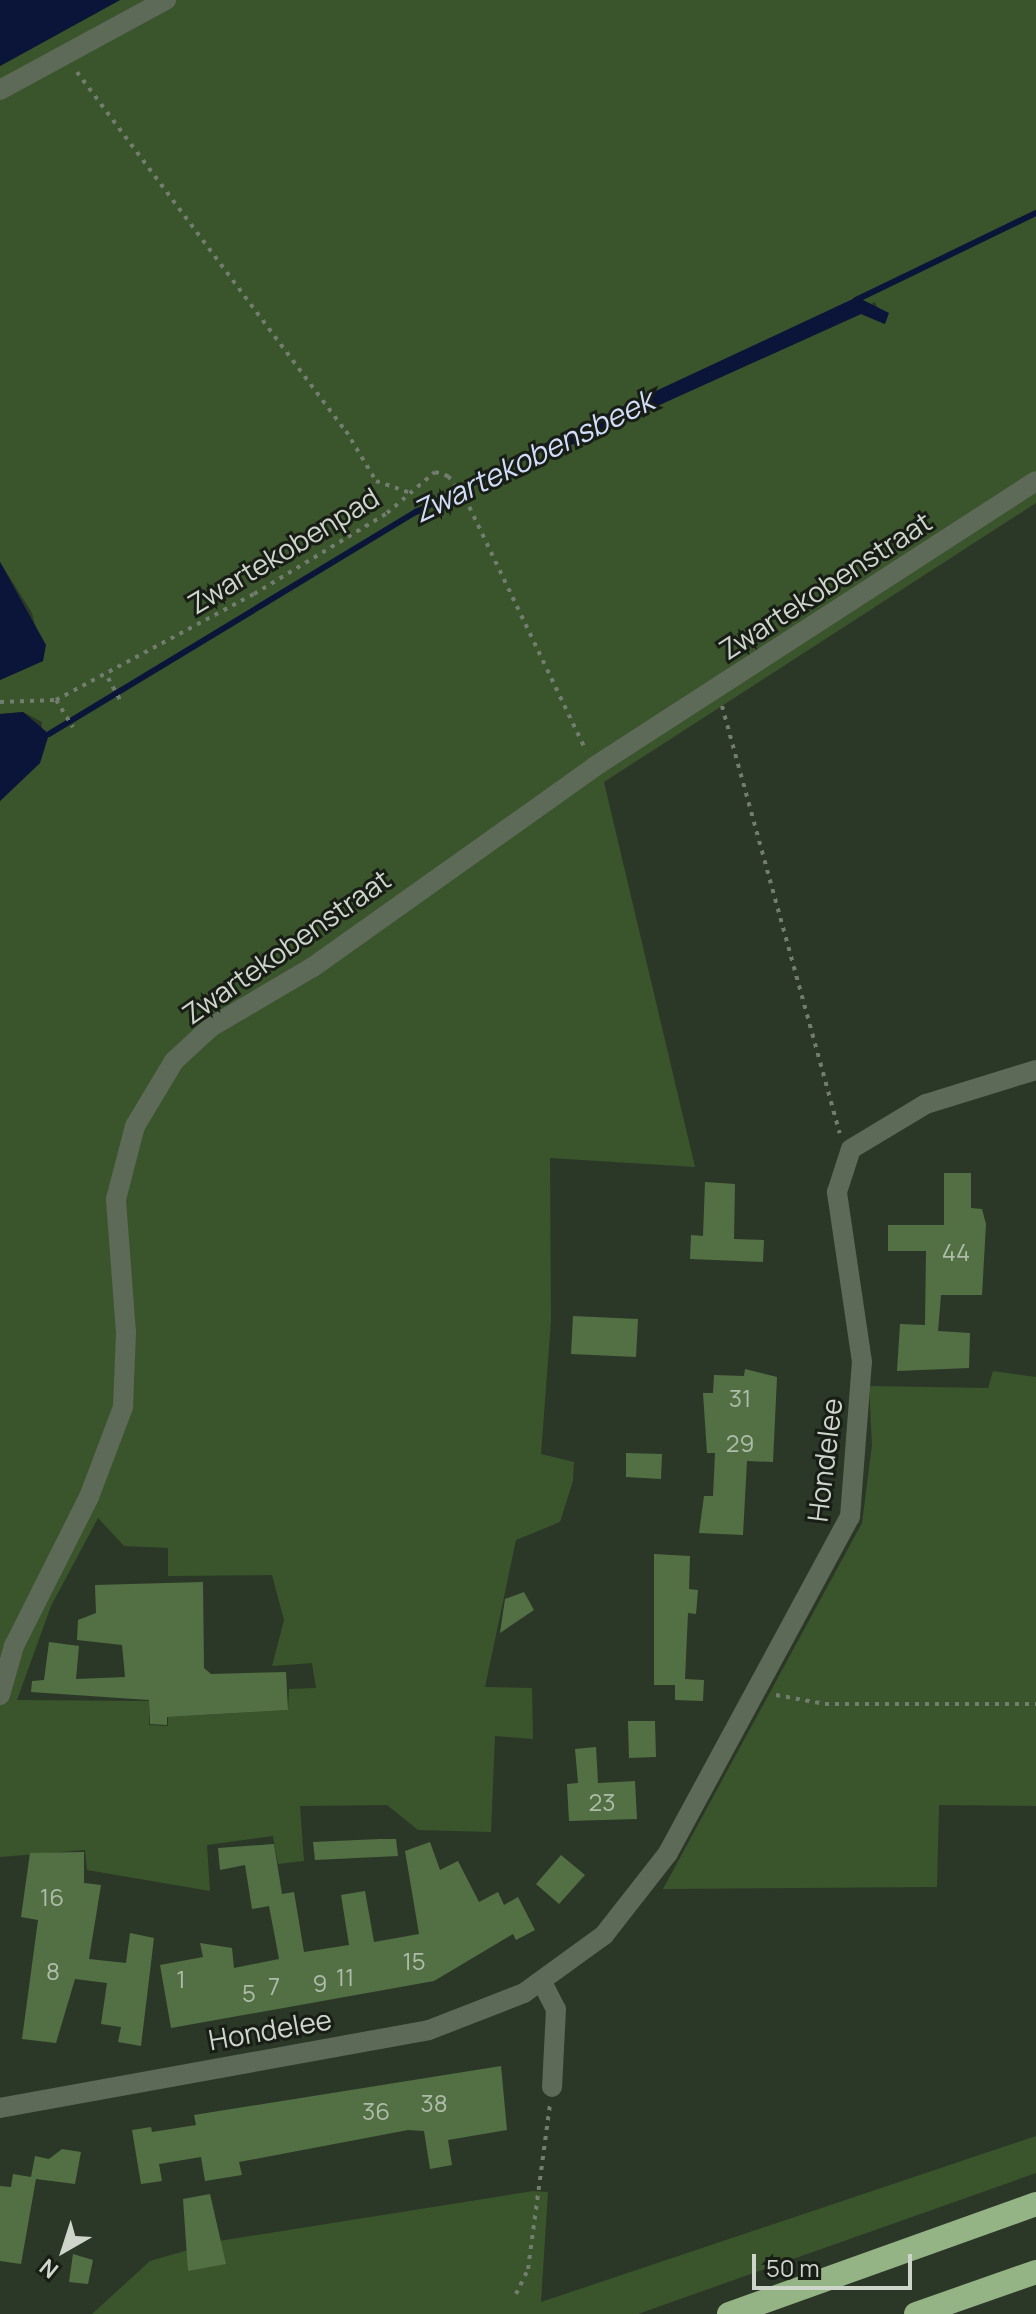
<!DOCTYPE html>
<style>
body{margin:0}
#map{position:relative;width:1036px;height:2314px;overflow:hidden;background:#2c3827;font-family:Manrope,sans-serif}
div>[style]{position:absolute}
.green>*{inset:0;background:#3a542c}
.water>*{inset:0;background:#0b1439}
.stream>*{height:6px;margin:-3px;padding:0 3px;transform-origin:3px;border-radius:3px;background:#0b1439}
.building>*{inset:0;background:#537045}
.path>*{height:4px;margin-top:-2px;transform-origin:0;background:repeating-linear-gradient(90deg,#737d6f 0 4px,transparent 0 10px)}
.minor>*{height:20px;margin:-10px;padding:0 10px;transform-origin:10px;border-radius:10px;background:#5d6a57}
.motorway>*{height:24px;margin:-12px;padding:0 12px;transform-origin:12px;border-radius:12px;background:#95b486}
span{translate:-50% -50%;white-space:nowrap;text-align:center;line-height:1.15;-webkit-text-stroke:6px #181d16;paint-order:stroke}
.number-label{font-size:24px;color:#afbcaa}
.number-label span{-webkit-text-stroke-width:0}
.street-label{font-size:28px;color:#ced5cb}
.water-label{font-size:30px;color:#d2ddfa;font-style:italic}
.north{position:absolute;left:24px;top:2210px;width:80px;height:80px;-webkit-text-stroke:6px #181d16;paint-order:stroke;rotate:219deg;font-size:22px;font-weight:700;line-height:32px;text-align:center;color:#ced5cb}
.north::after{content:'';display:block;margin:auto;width:28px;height:36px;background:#ced5cb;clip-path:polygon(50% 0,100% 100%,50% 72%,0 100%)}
.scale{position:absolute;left:752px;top:2254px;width:160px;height:36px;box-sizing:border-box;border:4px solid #ced5cb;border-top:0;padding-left:10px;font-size:24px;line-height:28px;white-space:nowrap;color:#ced5cb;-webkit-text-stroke:6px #181d16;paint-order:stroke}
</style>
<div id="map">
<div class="green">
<i style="clip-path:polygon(evenodd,120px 0,1036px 0,1036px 503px,604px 782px,695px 1167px,550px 1158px,551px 1321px,541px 1454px,574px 1462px,573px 1481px,560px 1522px,516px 1540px,485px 1687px,532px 1688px,533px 1739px,495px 1736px,491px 1832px,418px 1830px,387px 1805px,300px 1806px,304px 1861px,278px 1864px,273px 1836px,207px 1845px,210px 1891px,87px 1870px,85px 1850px,0 1857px,0 801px,40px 763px,42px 722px,23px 712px,0 714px,0 680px,43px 661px,32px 613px,0 562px,0 66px,120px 0,875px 302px,884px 324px,861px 314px,558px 450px,875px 302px,120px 0,98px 1518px,124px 1546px,168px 1548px,168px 1576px,272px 1575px,284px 1620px,272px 1666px,312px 1663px,316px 1688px,289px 1689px,288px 1710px,168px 1717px,168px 1726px,149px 1725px,149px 1701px,17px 1700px,51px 1606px,98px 1518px)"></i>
<i style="clip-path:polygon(993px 1371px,1036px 1377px,1036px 1806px,939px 1805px,937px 1887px,663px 1889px,862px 1523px,872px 1445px,869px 1386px,988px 1388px)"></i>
<i style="clip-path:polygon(1036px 2136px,1036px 2173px,638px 2314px,92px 2314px,150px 2261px,219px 2241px,533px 2191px,548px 2192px,541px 2302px)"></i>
</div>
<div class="water">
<i style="clip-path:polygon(0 0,120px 0,0 66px)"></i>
<i style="clip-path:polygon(857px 297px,889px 313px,885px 324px,861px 314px,558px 451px,553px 439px)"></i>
<i style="clip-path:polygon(0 562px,46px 645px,43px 661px,0 680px)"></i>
<i style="clip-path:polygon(23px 712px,49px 734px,40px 763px,0 801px,0 714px)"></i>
</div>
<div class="stream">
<i style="left:856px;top:300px;width:200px;rotate:-25.8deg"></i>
<i style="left:49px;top:734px;width:429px;rotate:-31.2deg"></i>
<i style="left:416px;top:512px;width:161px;rotate:-26.9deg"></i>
</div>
<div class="building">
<i style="clip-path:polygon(944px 1173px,971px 1173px,971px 1208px,982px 1209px,986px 1224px,982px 1295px,941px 1295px,938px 1331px,970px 1333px,969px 1368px,897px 1371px,900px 1324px,925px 1325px,926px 1251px,888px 1251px,888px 1225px,944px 1225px)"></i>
<i style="clip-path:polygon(705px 1182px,735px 1184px,734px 1239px,764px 1240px,763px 1262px,690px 1259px,691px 1235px,703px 1236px)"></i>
<i style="clip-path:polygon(573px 1316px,638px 1319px,636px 1357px,571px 1354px)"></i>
<i style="clip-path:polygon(745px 1369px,777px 1377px,773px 1462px,747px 1461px,743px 1535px,699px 1533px,704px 1496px,713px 1496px,715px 1453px,707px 1453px,703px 1393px,713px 1393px,714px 1375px,744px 1376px)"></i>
<i style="clip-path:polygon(626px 1453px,662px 1454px,661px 1479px,626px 1477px)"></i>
<i style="clip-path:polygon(654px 1554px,690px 1556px,689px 1589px,698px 1590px,696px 1614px,688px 1613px,685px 1679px,704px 1680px,703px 1701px,675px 1700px,675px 1685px,654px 1685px)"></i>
<i style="clip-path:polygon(203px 1582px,204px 1668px,211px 1674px,286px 1672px,288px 1710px,167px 1717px,167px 1725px,150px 1724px,149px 1700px,31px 1692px,32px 1681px,44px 1680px,49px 1642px,79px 1646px,76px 1679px,125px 1677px,122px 1645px,77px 1640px,78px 1620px,96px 1613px,95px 1585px)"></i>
<i style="clip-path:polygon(524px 1592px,534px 1610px,500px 1633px,505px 1599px)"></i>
<i style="clip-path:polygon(628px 1721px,655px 1721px,656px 1757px,629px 1758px)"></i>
<i style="clip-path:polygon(596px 1747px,598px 1783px,635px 1781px,637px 1819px,569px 1821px,567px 1784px,578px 1783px,575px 1749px)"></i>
<i style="clip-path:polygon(380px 1839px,396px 1839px,398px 1856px,315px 1860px,313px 1842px)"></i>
<i style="clip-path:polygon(430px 1842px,440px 1870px,458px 1861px,479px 1902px,498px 1892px,504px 1905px,518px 1897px,535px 1930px,516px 1940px,513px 1934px,434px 1981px,171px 2028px,160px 1965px,203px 1957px,200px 1943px,232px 1948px,234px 1968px,279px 1959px,269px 1906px,252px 1909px,245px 1865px,220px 1870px,218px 1848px,274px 1844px,282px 1894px,294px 1892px,304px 1952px,349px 1945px,341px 1895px,365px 1891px,374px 1942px,419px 1934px,405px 1851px)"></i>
<i style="clip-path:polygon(84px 1852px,84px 1883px,101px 1885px,89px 1959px,126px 1963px,130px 1933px,154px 1938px,141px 2046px,118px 2042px,121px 2027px,101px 2024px,107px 1983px,75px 1979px,56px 2043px,22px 2039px,38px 1920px,21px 1917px,30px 1853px)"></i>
<i style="clip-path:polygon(561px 1855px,585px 1875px,559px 1904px,536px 1884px)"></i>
<i style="clip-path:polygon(501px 2066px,507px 2130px,448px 2140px,452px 2165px,430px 2169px,424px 2131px,408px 2130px,239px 2162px,242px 2175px,205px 2181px,201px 2157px,159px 2164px,162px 2181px,141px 2184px,132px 2130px,151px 2127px,152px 2132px,196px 2125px,194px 2115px)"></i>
<i style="clip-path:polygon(62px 2149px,81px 2152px,75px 2184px,36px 2179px,21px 2264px,0 2261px,0 2186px,11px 2187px,13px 2174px,31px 2177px,35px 2156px,49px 2159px)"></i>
<i style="clip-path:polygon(210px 2194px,226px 2264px,188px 2271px,183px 2199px)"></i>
<i style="clip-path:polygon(73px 2254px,93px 2260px,88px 2284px,69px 2282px)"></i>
</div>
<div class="path">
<i style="left:77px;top:72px;width:449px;rotate:53.2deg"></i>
<i style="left:346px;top:431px;width:58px;rotate:59deg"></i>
<i style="left:376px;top:481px;width:34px;rotate:19deg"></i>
<i style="left:108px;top:678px;width:29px;rotate:61deg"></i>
<i style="left:56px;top:700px;width:225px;rotate:-28.2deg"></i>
<i style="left:254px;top:594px;width:156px;rotate:-31.3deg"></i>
<i style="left:387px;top:513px;width:63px;rotate:-40.5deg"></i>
<i style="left:435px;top:472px;width:14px;rotate:17deg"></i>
<i style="left:448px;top:476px;width:28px;rotate:52deg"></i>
<i style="left:465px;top:498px;width:280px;rotate:64.4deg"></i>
<i style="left:0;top:702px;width:56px;rotate:-2deg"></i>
<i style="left:56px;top:700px;width:32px;rotate:58deg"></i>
<i style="left:722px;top:706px;width:443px;rotate:74.6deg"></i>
<i style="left:776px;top:1695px;width:50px;rotate:10.4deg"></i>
<i style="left:825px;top:1704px;width:211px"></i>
<i style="left:516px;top:2294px;width:28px;rotate:-64deg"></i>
<i style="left:528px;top:2269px;width:165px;rotate:-82.4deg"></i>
</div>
<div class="minor">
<i style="left:0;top:90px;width:189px;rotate:-28.5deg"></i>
<i style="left:0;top:1695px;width:51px;rotate:-74.1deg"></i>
<i style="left:14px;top:1646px;width:167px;rotate:-63.3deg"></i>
<i style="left:89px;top:1497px;width:96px;rotate:-69.3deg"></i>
<i style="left:123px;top:1407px;width:74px;rotate:-87.7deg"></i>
<i style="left:126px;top:1333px;width:134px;rotate:-94.3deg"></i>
<i style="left:116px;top:1199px;width:75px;rotate:-75.4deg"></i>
<i style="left:135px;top:1126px;width:76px;rotate:-59deg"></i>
<i style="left:174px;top:1061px;width:50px;rotate:-42.6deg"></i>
<i style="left:211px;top:1027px;width:118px;rotate:-30.5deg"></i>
<i style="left:313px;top:967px;width:345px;rotate:-35.4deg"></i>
<i style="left:594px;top:767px;width:526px;rotate:-32.91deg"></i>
<i style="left:542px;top:1982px;width:30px;rotate:63deg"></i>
<i style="left:556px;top:2009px;width:78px;rotate:92.9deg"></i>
<i style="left:0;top:2108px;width:436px;rotate:-10.3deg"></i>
<i style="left:429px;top:2030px;width:102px;rotate:-21.3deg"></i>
<i style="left:524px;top:1993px;width:99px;rotate:-35.9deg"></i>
<i style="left:604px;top:1935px;width:104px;rotate:-52deg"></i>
<i style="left:668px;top:1853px;width:382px;rotate:-61.6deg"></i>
<i style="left:850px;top:1517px;width:155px;rotate:-85.6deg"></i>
<i style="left:862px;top:1362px;width:172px;rotate:-98.4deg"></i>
<i style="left:837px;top:1192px;width:45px;rotate:-72deg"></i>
<i style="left:851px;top:1149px;width:87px;rotate:-31deg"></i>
<i style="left:926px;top:1104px;width:115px;rotate:-17.2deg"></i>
</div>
<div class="motorway">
<i style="left:729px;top:2314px;width:326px;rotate:-19.7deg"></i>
<i style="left:916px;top:2314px;width:127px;rotate:-19.3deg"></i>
</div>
<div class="number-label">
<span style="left:956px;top:1252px">44</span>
<span style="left:740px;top:1398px">31</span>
<span style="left:740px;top:1443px">29</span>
<span style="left:602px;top:1802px">23</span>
<span style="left:52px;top:1897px">16</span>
<span style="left:414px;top:1961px">15</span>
<span style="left:53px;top:1971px">8</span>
<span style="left:345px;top:1977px">11</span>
<span style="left:181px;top:1979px">1</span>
<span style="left:320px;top:1983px">9</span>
<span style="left:274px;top:1986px">7</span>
<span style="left:249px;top:1993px">5</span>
<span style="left:434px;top:2103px">38</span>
<span style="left:376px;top:2111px">36</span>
</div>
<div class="street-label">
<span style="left:283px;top:550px;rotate:-31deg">Zwartekobenpad</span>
<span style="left:825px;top:585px;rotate:-33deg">Zwartekobenstraat</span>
<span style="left:286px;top:946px;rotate:-35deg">Zwartekobenstraat</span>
<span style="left:824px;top:1460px;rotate:-83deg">Hondelee</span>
<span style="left:270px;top:2029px;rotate:-10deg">Hondelee</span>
</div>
<div class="water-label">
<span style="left:533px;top:456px;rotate:-26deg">Zwartekobensbeek</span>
</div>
<div class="north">N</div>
<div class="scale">50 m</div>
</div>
